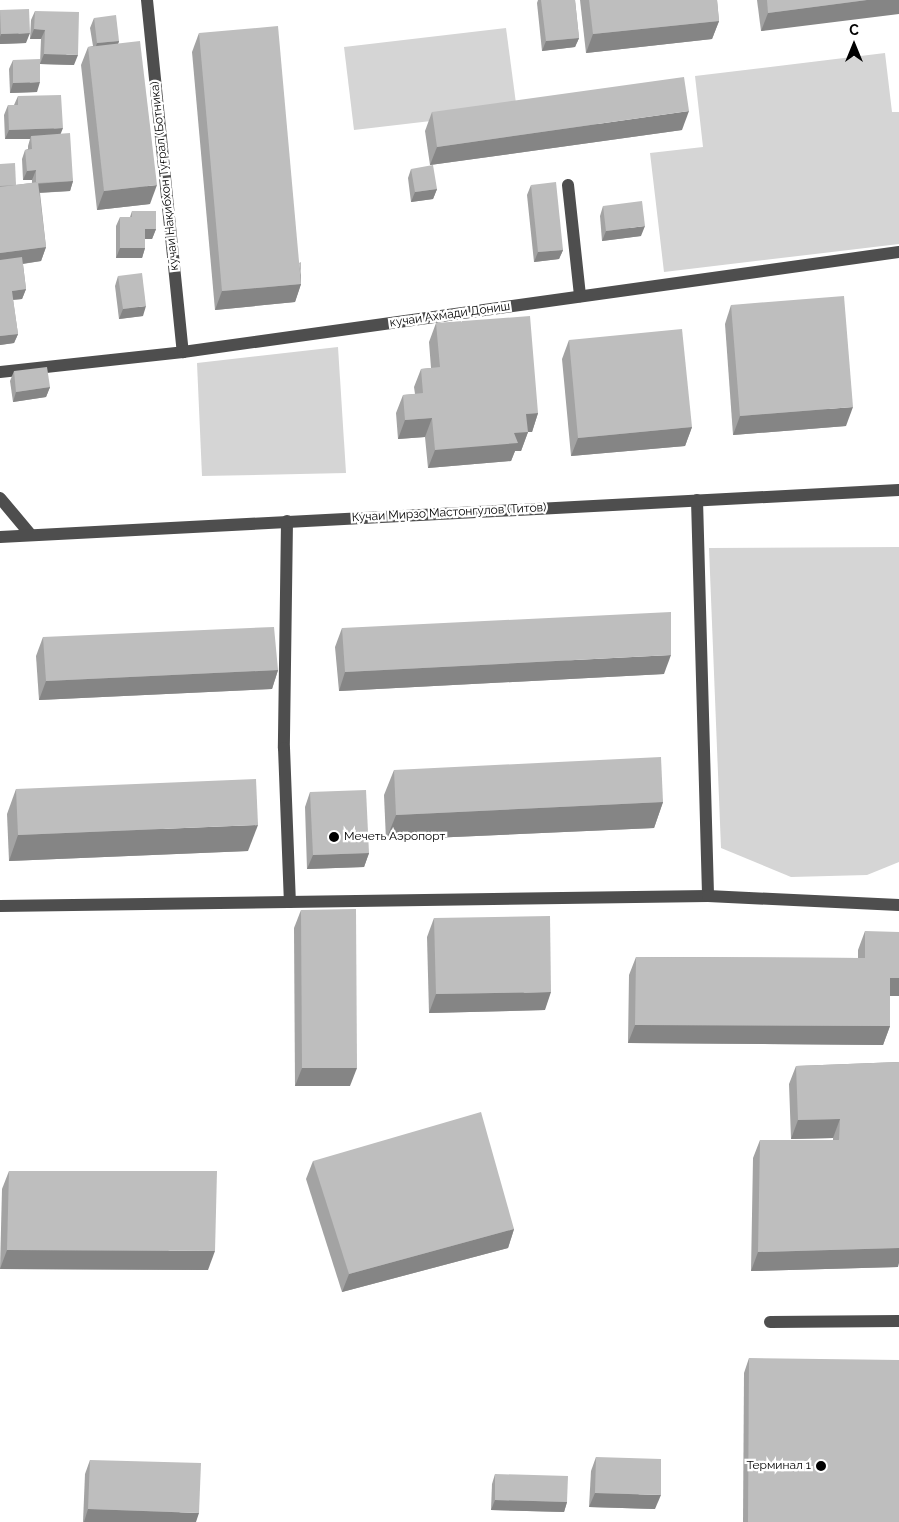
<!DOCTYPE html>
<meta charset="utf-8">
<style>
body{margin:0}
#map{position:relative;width:899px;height:1522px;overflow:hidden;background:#fff;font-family:Raleway,sans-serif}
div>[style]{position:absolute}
.green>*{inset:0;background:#d5d5d5}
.minor>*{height:12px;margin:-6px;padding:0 6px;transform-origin:6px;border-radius:6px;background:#4e4e4e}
.wall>*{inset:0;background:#a3a3a3}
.shaded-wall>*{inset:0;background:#858585}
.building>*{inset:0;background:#bebebe}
.dots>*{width:14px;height:14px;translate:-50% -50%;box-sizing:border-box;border:2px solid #fff;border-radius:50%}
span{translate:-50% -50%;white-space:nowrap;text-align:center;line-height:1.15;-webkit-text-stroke:4.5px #fff;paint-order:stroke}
.street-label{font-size:12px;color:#000}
.poi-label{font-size:12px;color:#000}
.left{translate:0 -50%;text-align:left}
.right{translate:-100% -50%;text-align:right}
.north{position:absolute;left:829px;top:20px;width:50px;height:50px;-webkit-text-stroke:4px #fff;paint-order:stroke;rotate:0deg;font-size:14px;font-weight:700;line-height:20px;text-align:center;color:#000}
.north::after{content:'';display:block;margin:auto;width:18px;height:22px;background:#000;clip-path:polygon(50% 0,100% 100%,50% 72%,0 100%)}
</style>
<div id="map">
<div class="green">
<i style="clip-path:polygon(506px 28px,517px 111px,354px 130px,344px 47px)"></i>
<i style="clip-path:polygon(885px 53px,892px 112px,899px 112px,899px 244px,664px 272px,650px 153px,703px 147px,695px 76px)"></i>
<i style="clip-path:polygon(338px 347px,346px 473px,202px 476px,197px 363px)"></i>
<i style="clip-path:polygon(899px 547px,899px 862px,867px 875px,791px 877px,721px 848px,709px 548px)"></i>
</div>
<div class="minor">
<i style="left:147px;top:0;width:354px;rotate:84.2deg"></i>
<i style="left:568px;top:185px;width:112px;rotate:83.8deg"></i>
<i style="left:0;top:372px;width:184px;rotate:-6.2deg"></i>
<i style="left:183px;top:352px;width:723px;rotate:-7.95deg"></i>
<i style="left:0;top:498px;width:48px;rotate:50deg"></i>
<i style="left:697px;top:500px;width:396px;rotate:88.4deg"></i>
<i style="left:287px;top:521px;width:227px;rotate:90.8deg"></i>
<i style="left:284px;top:748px;width:154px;rotate:87.8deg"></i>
<i style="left:0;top:537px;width:900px;rotate:-2.99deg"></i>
<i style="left:0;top:906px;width:708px;rotate:-0.81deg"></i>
<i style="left:708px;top:896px;width:191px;rotate:2.7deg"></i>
<i style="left:770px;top:1322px;width:129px;rotate:-0.4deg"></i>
</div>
<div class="wall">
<i style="clip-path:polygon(538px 0,575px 0,579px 38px,575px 47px,542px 51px,537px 3px)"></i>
<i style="clip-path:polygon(580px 0,717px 0,719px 21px,712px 39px,586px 53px)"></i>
<i style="clip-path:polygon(757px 0,899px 0,761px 31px)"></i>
<i style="clip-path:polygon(0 10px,26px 43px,0 44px)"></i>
<i style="clip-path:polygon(35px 11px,74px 65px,40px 64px,41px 39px,30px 39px,31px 20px)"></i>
<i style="clip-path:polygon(94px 18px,119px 41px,118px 44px,150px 204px,97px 210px,81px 65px,88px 47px,93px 46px,90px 28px)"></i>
<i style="clip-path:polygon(199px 33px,299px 263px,301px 275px,301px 284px,295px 302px,215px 310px,192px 52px)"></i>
<i style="clip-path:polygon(13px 60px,37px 92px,10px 93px,9px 69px)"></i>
<i style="clip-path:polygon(18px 96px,60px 134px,73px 181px,70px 191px,40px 193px,46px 247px,41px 261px,23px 264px,26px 289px,22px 299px,13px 300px,18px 334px,14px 343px,0 345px,0 164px,15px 185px,32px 183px,32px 180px,23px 180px,22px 159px,25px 150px,28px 149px,28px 146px,30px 139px,5px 139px,4px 115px,8px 105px,14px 105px)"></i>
<i style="clip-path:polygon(432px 112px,682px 130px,430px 165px,425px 131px)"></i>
<i style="clip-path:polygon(411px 169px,437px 189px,433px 199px,411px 202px,408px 178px)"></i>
<i style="clip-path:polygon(531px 185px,563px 250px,559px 259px,534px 262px,527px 195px)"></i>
<i style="clip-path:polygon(603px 206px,641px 236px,602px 241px,600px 216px)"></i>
<i style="clip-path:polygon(132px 211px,156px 229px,152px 239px,145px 239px,145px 248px,142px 258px,116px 258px,116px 226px,120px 217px,130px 217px)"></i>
<i style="clip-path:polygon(118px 276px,143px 316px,119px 319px,115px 286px)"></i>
<i style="clip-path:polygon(731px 305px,846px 426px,733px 435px,725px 324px)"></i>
<i style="clip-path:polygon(436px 323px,538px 413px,532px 432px,528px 432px,521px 451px,515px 451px,511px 461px,428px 468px,425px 437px,398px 439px,396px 413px,403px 395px,415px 394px,414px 387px,421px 369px,431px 368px,429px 342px)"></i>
<i style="clip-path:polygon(569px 340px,692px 427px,685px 446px,571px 456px,562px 359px)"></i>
<i style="clip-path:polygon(14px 371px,50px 387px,46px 397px,13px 402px,10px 381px)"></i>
<i style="clip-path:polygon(342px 628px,664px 674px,339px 691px,335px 647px)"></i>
<i style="clip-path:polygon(43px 637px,278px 670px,272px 689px,39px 700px,36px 656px)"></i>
<i style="clip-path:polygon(394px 770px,663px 802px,654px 828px,386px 840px,384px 795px)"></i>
<i style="clip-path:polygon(16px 789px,248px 851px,9px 861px,7px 814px)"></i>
<i style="clip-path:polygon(310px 792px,369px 853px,364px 867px,307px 869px,305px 807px)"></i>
<i style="clip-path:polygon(301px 910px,350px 1086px,295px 1086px,294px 928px)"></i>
<i style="clip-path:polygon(434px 918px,545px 1010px,429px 1013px,427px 937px)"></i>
<i style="clip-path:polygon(865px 931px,899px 996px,890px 996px,890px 1026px,883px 1045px,628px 1043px,629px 975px,636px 957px,858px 958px,858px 950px)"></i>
<i style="clip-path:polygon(899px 1062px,898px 1267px,751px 1271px,753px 1158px,760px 1140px,833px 1140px,833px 1138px,791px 1139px,789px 1084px,796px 1066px)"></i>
<i style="clip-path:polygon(313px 1161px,514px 1229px,508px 1248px,342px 1292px,306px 1179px)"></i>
<i style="clip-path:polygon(9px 1171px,208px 1270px,0 1269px,2px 1189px)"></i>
<i style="clip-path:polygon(749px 1358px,899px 1522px,743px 1522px,744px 1373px)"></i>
<i style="clip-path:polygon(596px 1457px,655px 1509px,589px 1507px,591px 1471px)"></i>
<i style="clip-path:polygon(90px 1460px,196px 1522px,83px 1522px,85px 1474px)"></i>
<i style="clip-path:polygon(495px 1474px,567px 1502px,564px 1512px,491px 1510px,492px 1484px)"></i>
</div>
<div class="shaded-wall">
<i style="clip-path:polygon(867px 0,899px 0,899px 14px,761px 31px,768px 13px)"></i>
<i style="clip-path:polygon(719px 21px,712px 39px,586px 53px,593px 34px)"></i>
<i style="clip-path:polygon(34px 29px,45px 30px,41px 39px,30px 39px)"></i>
<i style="clip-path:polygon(30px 33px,26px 43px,0 44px,0 37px,1px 34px)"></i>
<i style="clip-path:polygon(579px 38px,575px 47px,542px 51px,546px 41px)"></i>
<i style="clip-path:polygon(119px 41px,116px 50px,94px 53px,97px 43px)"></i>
<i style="clip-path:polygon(44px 54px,78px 55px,74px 65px,40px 64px)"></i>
<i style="clip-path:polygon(40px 82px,37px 92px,10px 93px,13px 83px)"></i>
<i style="clip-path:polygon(689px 111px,682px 130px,430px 165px,437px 147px)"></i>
<i style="clip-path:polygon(63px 128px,59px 138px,31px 136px,30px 139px,5px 139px,9px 130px)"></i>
<i style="clip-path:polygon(36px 170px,32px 180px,23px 180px,27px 171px)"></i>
<i style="clip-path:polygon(73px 181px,70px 191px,33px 193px,36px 184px)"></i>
<i style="clip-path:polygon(157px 185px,150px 204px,97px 210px,104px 191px)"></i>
<i style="clip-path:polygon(437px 189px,433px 199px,411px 202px,415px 192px)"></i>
<i style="clip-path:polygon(645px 226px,641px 236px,602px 241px,606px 231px)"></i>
<i style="clip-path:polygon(145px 229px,156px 229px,152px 239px,142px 239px)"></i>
<i style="clip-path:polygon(46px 247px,41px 261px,0 267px,0 253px)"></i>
<i style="clip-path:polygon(120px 248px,145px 248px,142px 258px,116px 258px)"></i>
<i style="clip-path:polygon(563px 250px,559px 259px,534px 262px,538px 252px)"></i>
<i style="clip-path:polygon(301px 284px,295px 302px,215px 310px,222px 291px)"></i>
<i style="clip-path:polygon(26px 289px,22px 299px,9px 300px,12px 291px)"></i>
<i style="clip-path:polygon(146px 306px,143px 316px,119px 319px,123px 309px)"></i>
<i style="clip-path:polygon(18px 334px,14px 343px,0 345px,0 336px)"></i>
<i style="clip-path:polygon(50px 387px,46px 397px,13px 402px,16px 392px)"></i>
<i style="clip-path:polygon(853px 407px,846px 426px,733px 435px,740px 416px)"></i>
<i style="clip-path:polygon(538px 413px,532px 432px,528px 432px,521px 451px,515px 451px,511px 461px,428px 468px,435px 450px,526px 414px)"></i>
<i style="clip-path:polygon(432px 418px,425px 437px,398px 439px,405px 420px)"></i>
<i style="clip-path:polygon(692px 427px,685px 446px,571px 456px,578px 438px)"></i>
<i style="clip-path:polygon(671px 655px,664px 674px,339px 691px,345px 672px)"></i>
<i style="clip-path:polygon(278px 670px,272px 689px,39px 700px,46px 681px)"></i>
<i style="clip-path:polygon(663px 802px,654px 828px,386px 840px,396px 815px)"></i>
<i style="clip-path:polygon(258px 825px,248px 851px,9px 861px,18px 835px)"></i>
<i style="clip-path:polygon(369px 853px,364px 867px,307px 869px,313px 855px)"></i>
<i style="clip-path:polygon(890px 978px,899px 978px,899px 996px,883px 996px)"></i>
<i style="clip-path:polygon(551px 992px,545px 1010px,429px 1013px,436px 994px)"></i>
<i style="clip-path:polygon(635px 1025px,890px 1026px,883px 1045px,628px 1043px)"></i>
<i style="clip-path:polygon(302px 1068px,357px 1068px,350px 1086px,295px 1086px)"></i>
<i style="clip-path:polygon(840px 1119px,833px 1138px,791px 1139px,798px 1120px)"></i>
<i style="clip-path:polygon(514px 1229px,508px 1248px,342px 1292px,349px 1274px)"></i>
<i style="clip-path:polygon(899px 1248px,899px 1263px,898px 1267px,751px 1271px,758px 1252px)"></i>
<i style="clip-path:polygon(7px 1250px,215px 1251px,208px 1270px,0 1269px)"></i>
<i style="clip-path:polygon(595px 1493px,661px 1495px,655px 1509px,589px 1507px)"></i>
<i style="clip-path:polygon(495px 1500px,567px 1502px,564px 1512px,491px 1510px)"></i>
<i style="clip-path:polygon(88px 1509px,199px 1513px,196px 1522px,84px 1522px)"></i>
</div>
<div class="building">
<i style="clip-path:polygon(541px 0,575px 0,579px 38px,546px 41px)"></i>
<i style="clip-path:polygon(589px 0,717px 0,719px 21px,593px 34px)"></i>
<i style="clip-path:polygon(767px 0,867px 0,768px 13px)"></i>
<i style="clip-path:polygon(29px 9px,30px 33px,1px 34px,0 10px)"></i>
<i style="clip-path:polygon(35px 11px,79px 12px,78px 55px,44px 54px,45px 30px,34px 29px)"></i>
<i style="clip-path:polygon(116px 15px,119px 41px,97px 43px,94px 18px)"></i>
<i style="clip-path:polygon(278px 26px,301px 284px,222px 291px,199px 33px)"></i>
<i style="clip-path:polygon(140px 41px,157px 185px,104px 191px,88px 47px)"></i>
<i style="clip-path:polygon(40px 59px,40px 82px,13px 83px,13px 60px)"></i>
<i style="clip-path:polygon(684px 77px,689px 111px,437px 147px,432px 112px)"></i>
<i style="clip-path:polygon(61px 95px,63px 128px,9px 130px,8px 105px,18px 105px,18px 96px)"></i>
<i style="clip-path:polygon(70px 133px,73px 181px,38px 183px,38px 182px,36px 182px,36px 170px,27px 171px,25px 150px,32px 149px,31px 136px)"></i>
<i style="clip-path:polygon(15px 163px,16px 185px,0 186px,0 164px)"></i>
<i style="clip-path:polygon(433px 165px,437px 189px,415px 192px,411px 169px)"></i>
<i style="clip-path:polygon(38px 182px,46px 247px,0 253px,0 187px)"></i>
<i style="clip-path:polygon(556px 182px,563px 250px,538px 252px,531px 185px)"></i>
<i style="clip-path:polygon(642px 201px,645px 226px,606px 231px,603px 206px)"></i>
<i style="clip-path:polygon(132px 211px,156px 211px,156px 229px,145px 229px,145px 248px,120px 248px,120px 217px,132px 217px)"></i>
<i style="clip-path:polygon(22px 257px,26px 289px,12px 291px,18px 334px,0 336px,0 260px)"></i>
<i style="clip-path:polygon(301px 262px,301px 275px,299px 263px)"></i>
<i style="clip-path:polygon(142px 273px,146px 306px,123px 309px,118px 276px)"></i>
<i style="clip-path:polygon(844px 296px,853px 407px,740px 416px,731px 305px)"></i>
<i style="clip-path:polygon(530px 316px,538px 413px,526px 414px,528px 432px,514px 433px,518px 443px,435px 450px,432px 418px,405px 420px,403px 395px,423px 393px,421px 369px,440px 367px,436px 323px)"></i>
<i style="clip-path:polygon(682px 329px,692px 427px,578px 438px,569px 340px)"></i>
<i style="clip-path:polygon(47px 367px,50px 387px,16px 392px,14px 371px)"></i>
<i style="clip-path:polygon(671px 612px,671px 655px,345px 672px,342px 628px)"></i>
<i style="clip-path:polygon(274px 627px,278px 670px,46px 681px,43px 637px)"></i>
<i style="clip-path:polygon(661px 757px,663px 802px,396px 815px,394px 770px)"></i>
<i style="clip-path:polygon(256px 779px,258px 825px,18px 835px,16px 789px)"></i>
<i style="clip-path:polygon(366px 790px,369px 853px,313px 855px,310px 792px)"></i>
<i style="clip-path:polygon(356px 909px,357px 1068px,302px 1068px,301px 910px)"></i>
<i style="clip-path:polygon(550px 916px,551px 992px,436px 994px,434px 918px)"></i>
<i style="clip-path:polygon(865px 931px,899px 932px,899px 978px,890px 978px,890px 1026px,635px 1025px,636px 957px,865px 958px)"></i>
<i style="clip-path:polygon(899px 1062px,899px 1248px,758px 1252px,760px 1140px,839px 1140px,840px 1119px,798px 1120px,796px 1066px)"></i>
<i style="clip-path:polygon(481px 1112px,514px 1229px,349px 1274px,313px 1161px)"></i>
<i style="clip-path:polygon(9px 1171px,217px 1171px,215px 1251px,7px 1250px)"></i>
<i style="clip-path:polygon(749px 1358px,899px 1360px,899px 1522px,748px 1522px)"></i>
<i style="clip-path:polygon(596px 1457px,661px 1459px,661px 1495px,595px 1493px)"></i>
<i style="clip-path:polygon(90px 1460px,201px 1463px,199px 1513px,88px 1509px)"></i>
<i style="clip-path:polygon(495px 1474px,568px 1476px,567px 1502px,495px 1500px)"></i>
</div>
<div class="dots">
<i style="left:334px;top:837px;background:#000"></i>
<i style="left:821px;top:1466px;background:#000"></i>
</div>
<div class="street-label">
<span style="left:165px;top:176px;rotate:-96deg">кӯчаи Нақибхон Туғрал (Ботника)</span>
<span style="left:450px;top:315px;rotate:-8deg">кучаи Ахмади Дониш</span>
<span style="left:449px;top:513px;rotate:-3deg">Кучаи Мирзо Мастонгулов (Титов)</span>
</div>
<div class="poi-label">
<span class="left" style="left:344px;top:837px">Мечеть Аэропорт</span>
<span class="right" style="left:811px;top:1466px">Терминал 1</span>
</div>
<div class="north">С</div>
</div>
